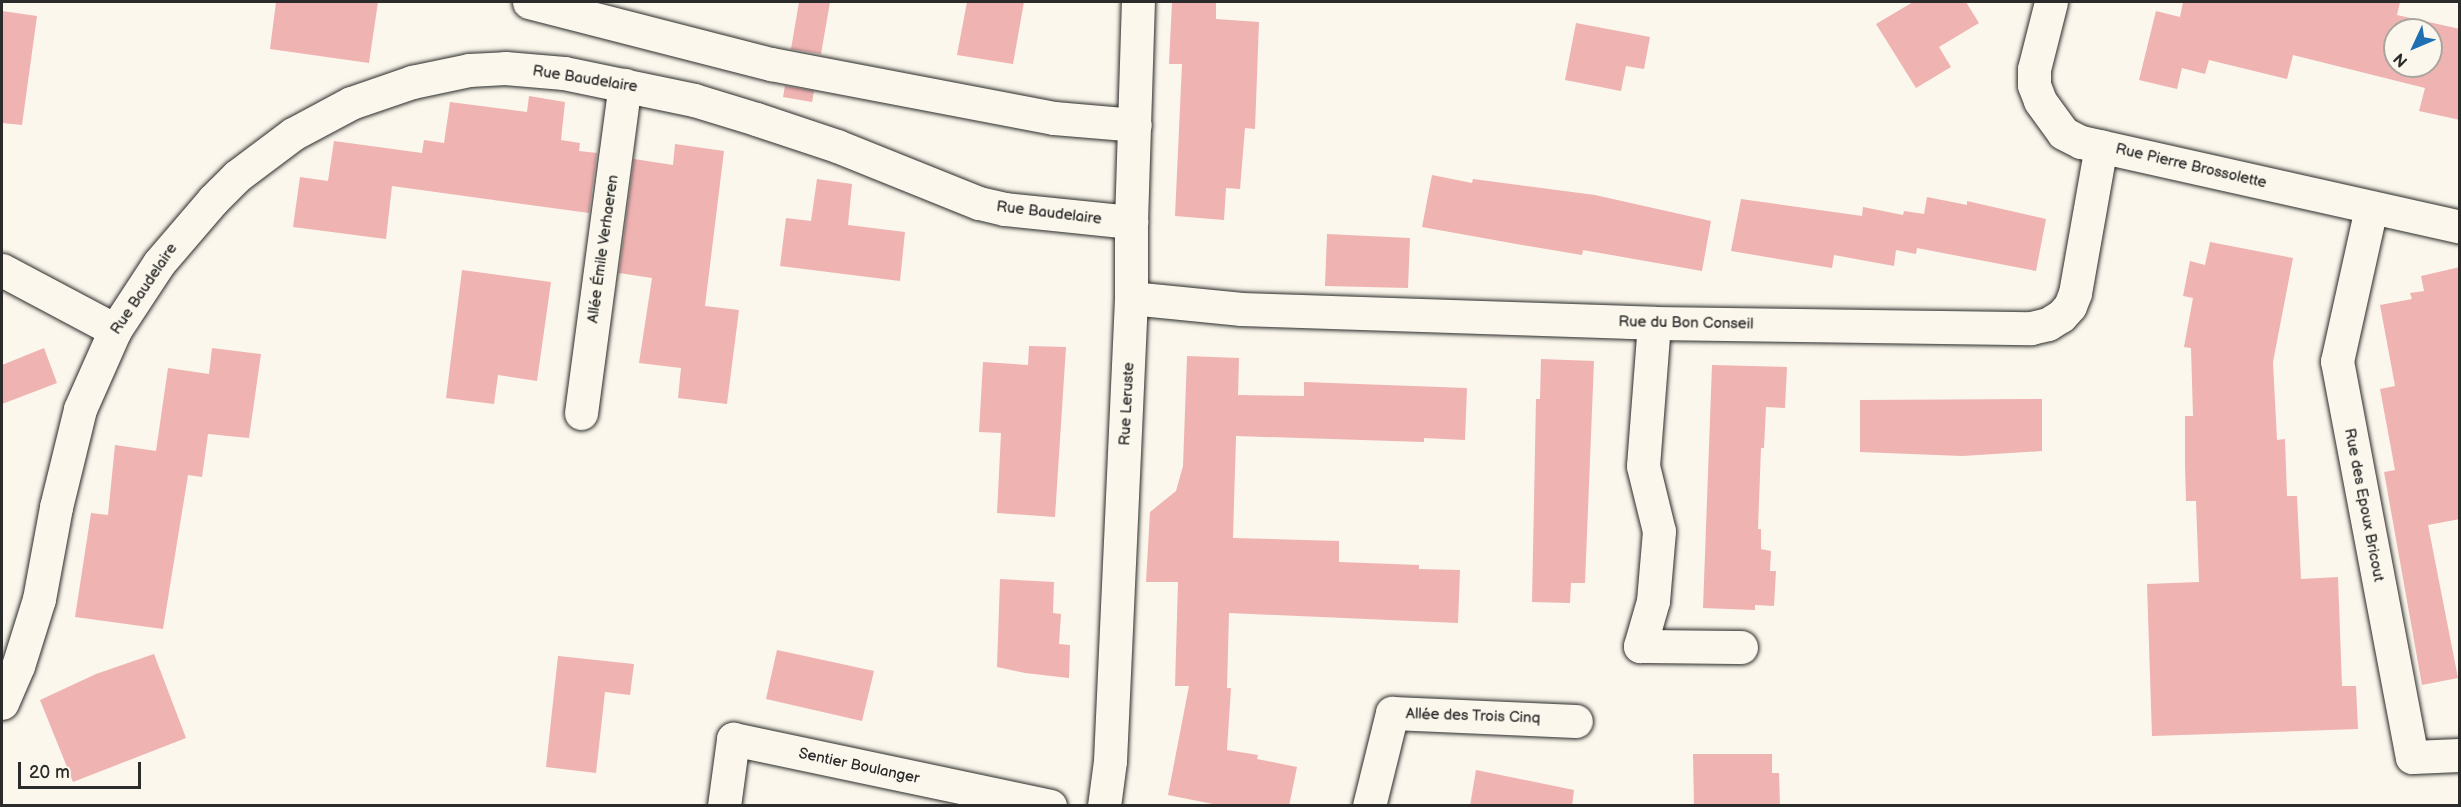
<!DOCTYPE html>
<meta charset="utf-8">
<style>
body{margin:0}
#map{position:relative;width:2461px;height:807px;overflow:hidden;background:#fbf7ec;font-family:"Balsamiq Sans",sans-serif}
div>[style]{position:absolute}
.building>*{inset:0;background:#efb3b2}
.roads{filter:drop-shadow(0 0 2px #2b2b2b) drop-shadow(0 0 2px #2b2b2b)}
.minor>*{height:33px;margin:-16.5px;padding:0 16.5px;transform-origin:16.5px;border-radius:16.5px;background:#fbf7ec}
.tertiary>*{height:33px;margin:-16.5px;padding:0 16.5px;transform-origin:16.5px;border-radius:16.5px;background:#fbf7ec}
span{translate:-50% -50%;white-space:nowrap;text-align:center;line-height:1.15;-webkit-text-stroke:5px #fbf7ec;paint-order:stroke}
.street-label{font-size:15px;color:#2b2b2b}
.frame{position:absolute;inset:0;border:3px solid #2b2b2b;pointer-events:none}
.north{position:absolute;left:2383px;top:18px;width:60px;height:60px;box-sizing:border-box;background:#fbf7ec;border:2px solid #a8a59f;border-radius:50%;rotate:226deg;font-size:16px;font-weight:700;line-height:24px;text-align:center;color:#2b2b2b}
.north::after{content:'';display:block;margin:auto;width:21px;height:27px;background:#1f6fb2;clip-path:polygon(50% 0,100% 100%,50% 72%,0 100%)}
.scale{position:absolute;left:18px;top:762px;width:123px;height:27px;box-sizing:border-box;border:3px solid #2b2b2b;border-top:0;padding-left:8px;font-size:18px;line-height:21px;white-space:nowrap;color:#2b2b2b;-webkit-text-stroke:4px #fbf7ec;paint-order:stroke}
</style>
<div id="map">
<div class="building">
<i style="clip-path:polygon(276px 2px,378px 2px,369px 63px,270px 49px)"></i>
<i style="clip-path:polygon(799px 2px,830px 2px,821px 54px,791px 49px)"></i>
<i style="clip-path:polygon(967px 2px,1024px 2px,1013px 64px,957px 55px)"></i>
<i style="clip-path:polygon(1172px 2px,1216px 2px,1216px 19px,1259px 22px,1255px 129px,1245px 128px,1240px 189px,1226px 188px,1224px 220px,1175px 216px,1182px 64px,1169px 64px)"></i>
<i style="clip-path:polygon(1913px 2px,1966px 2px,1979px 23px,1939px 47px,1951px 67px,1916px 88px,1876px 24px)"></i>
<i style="clip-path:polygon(evenodd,2183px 2px,2400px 2px,2397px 15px,2460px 29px,2460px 120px,2419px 111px,2425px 88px,2293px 55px,2287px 79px,2209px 60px,2205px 74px,2182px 68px,2177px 89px,2139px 80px,2156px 11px,2180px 17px,2183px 2px,2395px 30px,2431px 30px,2431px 66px,2395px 66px,2395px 30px)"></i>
<i style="clip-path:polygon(2px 11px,37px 16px,22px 125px,2px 123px)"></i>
<i style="clip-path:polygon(1576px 23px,1650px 37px,1644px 69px,1626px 66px,1621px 91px,1565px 80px)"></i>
<i style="clip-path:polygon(785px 86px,814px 91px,812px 102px,783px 97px)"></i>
<i style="clip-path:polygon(529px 96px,565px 102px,561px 140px,580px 143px,579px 151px,597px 153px,589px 213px,392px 186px,386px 239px,293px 227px,300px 177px,328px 181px,334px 141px,422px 153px,424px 140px,444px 143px,450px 102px,527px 112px)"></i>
<i style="clip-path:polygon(675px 144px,724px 151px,705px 306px,739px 310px,727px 404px,678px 398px,681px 368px,639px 363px,652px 278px,619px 273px,634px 159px,673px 165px)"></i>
<i style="clip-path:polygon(1432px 175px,1472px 183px,1473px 179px,1595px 195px,1711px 221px,1702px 271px,1583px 250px,1582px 255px,1522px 245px,1422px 227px)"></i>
<i style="clip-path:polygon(817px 179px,852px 184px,848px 225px,905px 232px,900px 281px,780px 266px,786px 218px,811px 221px)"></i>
<i style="clip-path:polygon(1927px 197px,1967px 205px,1967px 201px,2046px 219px,2036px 271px,1917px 248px,1916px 254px,1896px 250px,1894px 266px,1834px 255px,1832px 268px,1731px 251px,1741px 199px,1862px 216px,1863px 207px,1903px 215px,1904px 211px,1924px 214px)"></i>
<i style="clip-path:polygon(1327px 234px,1410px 238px,1408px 288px,1325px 286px)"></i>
<i style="clip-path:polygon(2210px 242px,2293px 258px,2273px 362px,2277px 440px,2285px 439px,2287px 496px,2297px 496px,2301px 579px,2338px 577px,2342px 686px,2356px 686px,2358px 729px,2152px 736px,2147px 584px,2199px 582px,2196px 501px,2186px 501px,2185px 466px,2185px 416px,2193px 416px,2191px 348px,2184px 347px,2193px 298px,2183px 296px,2190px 261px,2205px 265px)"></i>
<i style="clip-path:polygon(2460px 267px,2460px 519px,2428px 525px,2458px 678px,2422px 685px,2384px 472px,2395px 470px,2380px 389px,2395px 386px,2380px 305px,2412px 299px,2410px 293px,2424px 291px,2421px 276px)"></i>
<i style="clip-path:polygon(462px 270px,551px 282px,537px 381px,498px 375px,494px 404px,446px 398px)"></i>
<i style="clip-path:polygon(1029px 346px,1066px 347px,1055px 517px,997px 513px,1001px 433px,979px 432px,983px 362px,1028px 365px)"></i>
<i style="clip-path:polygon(44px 348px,57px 383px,2px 404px,2px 365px)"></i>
<i style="clip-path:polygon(212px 348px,261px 354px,249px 438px,208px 434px,202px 477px,188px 475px,163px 629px,75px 617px,91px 513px,108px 515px,115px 445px,156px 451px,168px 368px,209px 374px)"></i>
<i style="clip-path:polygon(1187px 356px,1239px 358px,1238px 395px,1304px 396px,1304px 382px,1467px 388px,1465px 440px,1424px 438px,1424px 442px,1236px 436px,1233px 538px,1339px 541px,1339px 562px,1419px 565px,1419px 569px,1460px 570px,1458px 623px,1229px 613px,1227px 688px,1231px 688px,1227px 750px,1258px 755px,1257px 759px,1297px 767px,1289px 806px,1223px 806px,1168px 795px,1189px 686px,1175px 686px,1178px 582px,1146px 582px,1150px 512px,1176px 491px,1183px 466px)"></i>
<i style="clip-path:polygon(1541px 359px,1594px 361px,1585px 583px,1571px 583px,1570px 603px,1532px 602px,1536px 399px,1540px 399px)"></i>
<i style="clip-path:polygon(1712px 365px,1787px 367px,1785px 408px,1766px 407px,1764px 448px,1761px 448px,1758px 529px,1761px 529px,1761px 549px,1771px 551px,1770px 571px,1776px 571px,1774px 606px,1755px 605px,1755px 610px,1703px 608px)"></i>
<i style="clip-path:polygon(2042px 399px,2042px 451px,1962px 456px,1860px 452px,1860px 400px)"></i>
<i style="clip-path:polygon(1000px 579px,1054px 582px,1053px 613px,1061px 614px,1059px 644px,1070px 645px,1069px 678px,1025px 673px,997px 667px)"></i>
<i style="clip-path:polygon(777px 650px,874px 671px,862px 721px,766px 699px)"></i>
<i style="clip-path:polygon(154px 654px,186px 738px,73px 782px,40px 700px,96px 674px)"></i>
<i style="clip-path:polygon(558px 656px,634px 664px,630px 695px,605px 692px,596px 773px,546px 767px)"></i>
<i style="clip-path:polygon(1693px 754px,1772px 754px,1772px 773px,1779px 773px,1780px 806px,1694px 806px)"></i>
<i style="clip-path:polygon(1476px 770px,1574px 790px,1572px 806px,1470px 806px)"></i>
</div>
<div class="roads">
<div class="minor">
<i style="left:529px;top:2px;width:250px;rotate:14.4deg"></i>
<i style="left:771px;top:64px;width:288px;rotate:10.8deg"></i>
<i style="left:1054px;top:118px;width:81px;rotate:4.9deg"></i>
<i style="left:2051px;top:2px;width:69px;rotate:104.2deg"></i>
<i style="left:2034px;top:69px;width:16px;rotate:90deg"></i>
<i style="left:2034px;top:85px;width:17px;rotate:69deg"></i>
<i style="left:2040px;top:101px;width:39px;rotate:54deg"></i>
<i style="left:2063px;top:133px;width:20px;rotate:27deg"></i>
<i style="left:2081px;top:142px;width:388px;rotate:12.6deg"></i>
<i style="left:2371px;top:208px;width:157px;rotate:102.5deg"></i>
<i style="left:2337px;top:361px;width:403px;rotate:79.3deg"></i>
<i style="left:2412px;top:757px;width:48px;rotate:-2.4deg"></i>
<i style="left:2px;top:270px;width:128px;rotate:28deg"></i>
<i style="left:1131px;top:298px;width:111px;rotate:5.7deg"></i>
<i style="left:1241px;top:309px;width:413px;rotate:1.9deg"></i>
<i style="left:1654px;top:323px;width:377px;rotate:0.8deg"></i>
<i style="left:2031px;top:328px;width:17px;rotate:-13deg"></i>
<i style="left:2048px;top:324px;width:15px;rotate:-32deg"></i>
<i style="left:2061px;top:316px;width:13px;rotate:-48deg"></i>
<i style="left:2070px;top:306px;width:14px;rotate:-69deg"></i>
<i style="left:2075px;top:293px;width:149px;rotate:-80deg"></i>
<i style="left:1654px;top:323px;width:143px;rotate:94.4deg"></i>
<i style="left:1643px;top:466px;width:67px;rotate:76.2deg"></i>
<i style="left:1659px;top:531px;width:70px;rotate:94.9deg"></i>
<i style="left:1653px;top:601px;width:47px;rotate:106.1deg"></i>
<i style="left:1640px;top:646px;width:101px;rotate:0.6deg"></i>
<i style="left:581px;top:413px;width:331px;rotate:-82.4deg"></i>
<i style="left:2px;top:703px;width:40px;rotate:-66.6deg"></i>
<i style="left:18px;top:666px;width:70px;rotate:-72.6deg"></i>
<i style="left:39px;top:599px;width:94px;rotate:-79.5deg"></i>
<i style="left:56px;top:507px;width:101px;rotate:-76.2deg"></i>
<i style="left:80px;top:409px;width:86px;rotate:-66.1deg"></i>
<i style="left:115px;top:330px;width:80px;rotate:-56.7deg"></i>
<i style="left:159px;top:263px;width:83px;rotate:-49.4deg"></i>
<i style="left:213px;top:200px;width:34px;rotate:-45deg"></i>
<i style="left:237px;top:176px;width:70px;rotate:-36.9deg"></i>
<i style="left:293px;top:134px;width:66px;rotate:-28.1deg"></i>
<i style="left:351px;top:103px;width:65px;rotate:-19deg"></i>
<i style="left:412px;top:82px;width:58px;rotate:-11.9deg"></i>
<i style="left:469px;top:70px;width:36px;rotate:-3deg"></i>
<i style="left:505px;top:68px;width:59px;rotate:4.8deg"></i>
<i style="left:564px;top:73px;width:133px;rotate:11.7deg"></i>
<i style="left:694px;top:100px;width:65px;rotate:17deg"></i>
<i style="left:756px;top:119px;width:85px;rotate:18.4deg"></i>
<i style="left:837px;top:146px;width:153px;rotate:21.9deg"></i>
<i style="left:979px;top:203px;width:27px;rotate:13deg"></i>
<i style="left:1005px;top:209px;width:127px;rotate:5.9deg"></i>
<i style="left:724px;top:806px;width:68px;rotate:-82.3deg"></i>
<i style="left:733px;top:739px;width:324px;rotate:11.9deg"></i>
<i style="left:1369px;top:806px;width:96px;rotate:-76.1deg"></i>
<i style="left:1392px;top:713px;width:184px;rotate:2.5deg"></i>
</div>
<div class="tertiary">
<i style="left:1104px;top:806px;width:45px;rotate:-82.4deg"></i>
<i style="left:1110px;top:761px;width:463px;rotate:-87.4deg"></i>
<i style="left:1131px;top:298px;width:76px;rotate:-90deg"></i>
<i style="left:1131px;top:222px;width:220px;rotate:-88.2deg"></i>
</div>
</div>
<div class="street-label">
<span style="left:585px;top:79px;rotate:9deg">Rue Baudelaire</span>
<span style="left:2191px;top:166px;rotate:13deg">Rue Pierre Brossolette</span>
<span style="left:1049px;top:213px;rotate:7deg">Rue Baudelaire</span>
<span style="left:603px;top:249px;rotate:-82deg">Allée Émile Verhaeren</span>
<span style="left:144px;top:289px;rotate:-56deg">Rue Baudelaire</span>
<span style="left:1686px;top:323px;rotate:1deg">Rue du Bon Conseil</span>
<span style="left:1127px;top:404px;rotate:-87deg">Rue Leruste</span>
<span style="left:2364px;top:505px;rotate:79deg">Rue des Epoux Bricout</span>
<span style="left:1473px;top:716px;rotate:2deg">Allée des Trois Cinq</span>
<span style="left:859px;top:766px;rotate:12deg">Sentier Boulanger</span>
</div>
<div class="frame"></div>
<div class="north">N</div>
<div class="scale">20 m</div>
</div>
